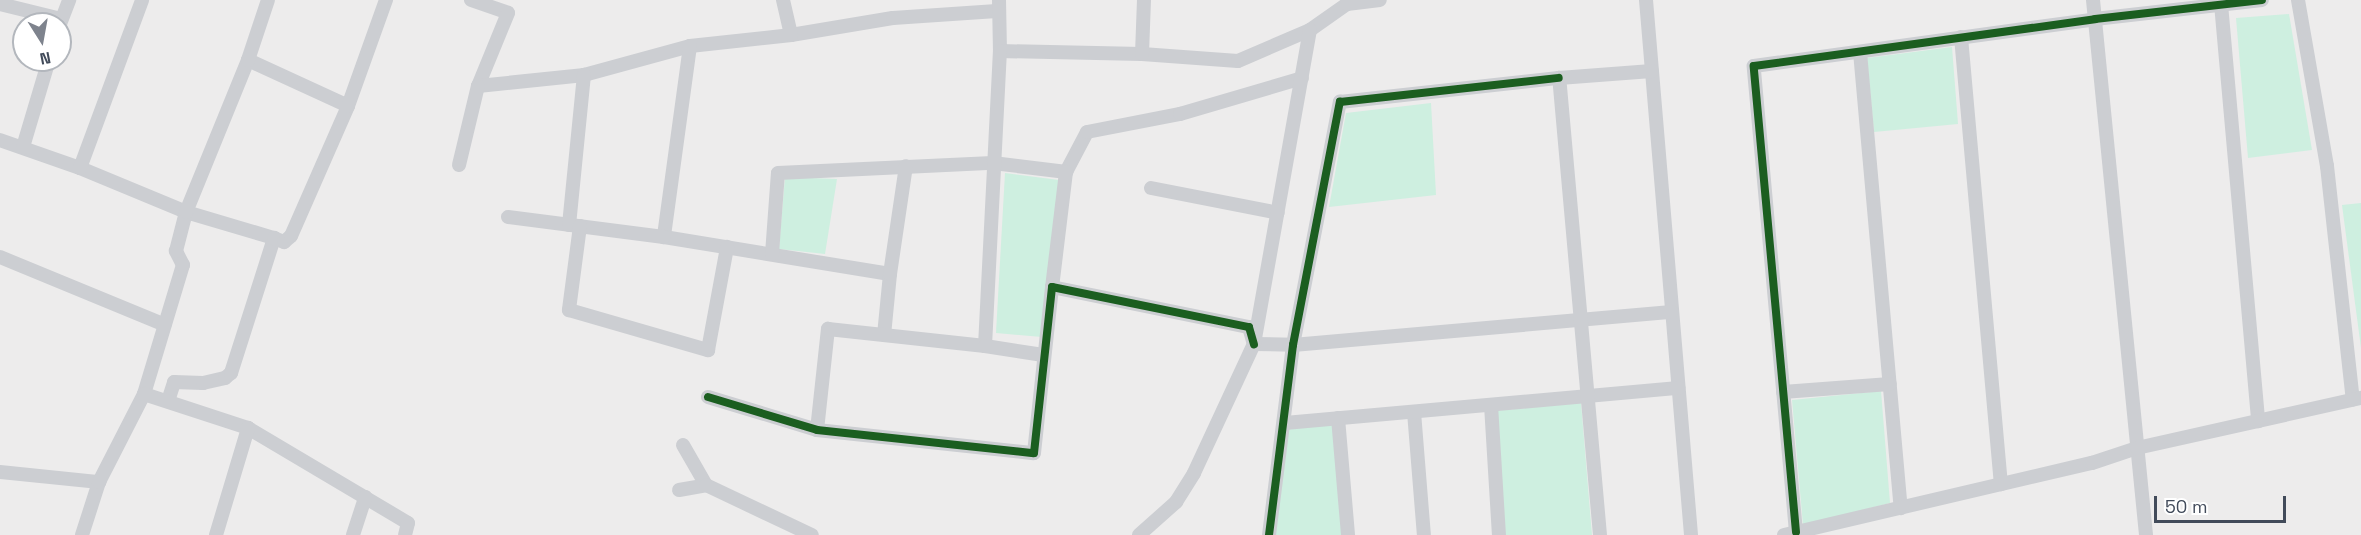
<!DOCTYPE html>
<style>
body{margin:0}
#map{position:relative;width:2361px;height:535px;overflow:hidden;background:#edecec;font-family:"Space Grotesk",sans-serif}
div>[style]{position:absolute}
.green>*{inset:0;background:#ceefe0}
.minor>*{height:14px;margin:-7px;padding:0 7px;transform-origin:7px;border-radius:7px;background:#ccced2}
.cycleway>*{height:8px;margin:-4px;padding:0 4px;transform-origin:4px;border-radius:4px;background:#1b5e20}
span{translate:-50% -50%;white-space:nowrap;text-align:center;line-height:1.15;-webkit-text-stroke:4.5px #fff;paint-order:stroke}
.north{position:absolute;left:12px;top:12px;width:60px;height:60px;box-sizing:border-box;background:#fff;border:2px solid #b3b7bd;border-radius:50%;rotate:169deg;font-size:16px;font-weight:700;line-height:24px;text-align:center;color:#424b5a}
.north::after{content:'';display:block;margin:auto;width:21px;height:27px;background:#7e838d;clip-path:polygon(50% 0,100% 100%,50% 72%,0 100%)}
.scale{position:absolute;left:2154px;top:496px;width:132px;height:27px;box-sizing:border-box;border:3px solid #424b5a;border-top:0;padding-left:8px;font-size:18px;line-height:21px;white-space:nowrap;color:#424b5a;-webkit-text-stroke:4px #fff;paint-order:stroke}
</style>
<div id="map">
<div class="green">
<i style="clip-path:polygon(2289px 14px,2312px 150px,2248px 158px,2236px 18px)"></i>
<i style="clip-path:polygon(1952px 47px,1958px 124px,1874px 132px,1867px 58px)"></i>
<i style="clip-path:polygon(1431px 103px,1436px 195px,1329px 207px,1346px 113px)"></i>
<i style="clip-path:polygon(1005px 173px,1059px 180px,1042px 337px,996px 333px)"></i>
<i style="clip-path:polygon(785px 177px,837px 179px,825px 254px,779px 249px)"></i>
<i style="clip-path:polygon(2361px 203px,2361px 348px,2342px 205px)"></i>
<i style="clip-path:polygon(1881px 391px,1890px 503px,1803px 525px,1792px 400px)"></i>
<i style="clip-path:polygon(1581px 403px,1592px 535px,1503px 535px,1492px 411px)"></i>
<i style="clip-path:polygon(1288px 423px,1333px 424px,1342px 535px,1273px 535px)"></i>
</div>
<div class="minor">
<i style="left:471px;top:0;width:39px;rotate:19deg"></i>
<i style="left:508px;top:13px;width:79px;rotate:112.3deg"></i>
<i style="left:478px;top:86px;width:107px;rotate:-5.9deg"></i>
<i style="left:584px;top:75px;width:110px;rotate:-15.3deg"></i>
<i style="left:690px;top:46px;width:102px;rotate:-6.2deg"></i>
<i style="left:791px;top:35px;width:103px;rotate:-9.5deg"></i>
<i style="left:893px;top:18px;width:104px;rotate:-3.9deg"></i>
<i style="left:783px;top:0;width:36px;rotate:77deg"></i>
<i style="left:999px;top:0;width:51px;rotate:88.9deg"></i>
<i style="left:1000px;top:51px;width:142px;rotate:1.2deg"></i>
<i style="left:1142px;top:54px;width:96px;rotate:4.2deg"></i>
<i style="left:1238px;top:61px;width:78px;rotate:-23.3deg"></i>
<i style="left:1310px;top:30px;width:45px;rotate:-35.1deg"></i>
<i style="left:1347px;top:4px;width:33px;rotate:-7deg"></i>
<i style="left:1646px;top:0;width:537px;rotate:85.19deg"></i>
<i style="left:2093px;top:0;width:538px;rotate:84.34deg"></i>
<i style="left:2298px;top:0;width:169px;rotate:80.1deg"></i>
<i style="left:2327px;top:166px;width:235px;rotate:83.7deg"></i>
<i style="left:0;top:4px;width:63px;rotate:13.8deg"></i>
<i style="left:2221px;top:4px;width:419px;rotate:84.9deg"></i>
<i style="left:60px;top:24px;width:26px;rotate:-69deg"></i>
<i style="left:1961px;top:37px;width:449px;rotate:84.9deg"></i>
<i style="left:690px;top:46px;width:193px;rotate:97.8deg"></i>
<i style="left:664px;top:237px;width:229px;rotate:9.3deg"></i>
<i style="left:890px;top:274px;width:61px;rotate:95.6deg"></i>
<i style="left:1860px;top:52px;width:458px;rotate:84.9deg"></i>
<i style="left:1142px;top:54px;width:54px;rotate:-87.9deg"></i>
<i style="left:248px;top:60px;width:110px;rotate:24.7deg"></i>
<i style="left:0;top:140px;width:85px;rotate:19.3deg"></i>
<i style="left:80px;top:168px;width:115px;rotate:22.5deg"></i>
<i style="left:186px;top:212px;width:92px;rotate:16.5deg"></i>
<i style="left:23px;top:147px;width:91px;rotate:-73.4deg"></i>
<i style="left:459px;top:165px;width:81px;rotate:-76.5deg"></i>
<i style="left:80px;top:168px;width:179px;rotate:-69.7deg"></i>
<i style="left:1066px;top:172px;width:45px;rotate:-62.3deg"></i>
<i style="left:1087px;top:132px;width:95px;rotate:-11deg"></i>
<i style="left:1180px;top:114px;width:127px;rotate:-16.4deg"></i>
<i style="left:1151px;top:188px;width:129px;rotate:11.1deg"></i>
<i style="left:508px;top:217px;width:157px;rotate:7.3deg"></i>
<i style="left:569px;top:225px;width:151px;rotate:-84.3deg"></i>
<i style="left:580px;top:226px;width:85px;rotate:97.5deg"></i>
<i style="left:569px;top:310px;width:145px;rotate:16.1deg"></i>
<i style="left:708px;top:350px;width:105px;rotate:-79.5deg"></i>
<i style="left:772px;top:254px;width:81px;rotate:-85.8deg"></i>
<i style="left:778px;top:173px;width:215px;rotate:-2.7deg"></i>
<i style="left:993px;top:163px;width:74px;rotate:7deg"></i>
<i style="left:1066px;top:172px;width:116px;rotate:96.9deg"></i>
<i style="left:0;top:257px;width:178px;rotate:22.4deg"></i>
<i style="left:890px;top:274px;width:109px;rotate:-81.6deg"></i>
<i style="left:1254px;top:344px;width:39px;rotate:1deg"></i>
<i style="left:1293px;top:345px;width:380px;rotate:-5deg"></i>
<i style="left:985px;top:346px;width:295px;rotate:-87.1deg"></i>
<i style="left:1783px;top:392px;width:107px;rotate:-4.3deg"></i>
<i style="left:144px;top:394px;width:135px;rotate:-73.2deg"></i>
<i style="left:183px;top:265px;width:16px;rotate:-117deg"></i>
<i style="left:176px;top:251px;width:40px;rotate:-75.6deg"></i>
<i style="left:186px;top:212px;width:164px;rotate:-67.8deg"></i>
<i style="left:248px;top:60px;width:63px;rotate:-71.6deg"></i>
<i style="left:708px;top:397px;width:114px;rotate:16.8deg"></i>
<i style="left:817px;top:430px;width:218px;rotate:6.1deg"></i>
<i style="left:1034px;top:453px;width:167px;rotate:-83.8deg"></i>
<i style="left:1052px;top:287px;width:201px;rotate:11.5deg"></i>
<i style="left:1249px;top:327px;width:18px;rotate:74deg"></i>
<i style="left:168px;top:401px;width:20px;rotate:-72deg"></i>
<i style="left:174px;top:382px;width:29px;rotate:2deg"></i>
<i style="left:203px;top:383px;width:23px;rotate:-13deg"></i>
<i style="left:225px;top:378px;width:8px;rotate:-40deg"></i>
<i style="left:231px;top:373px;width:142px;rotate:-72.3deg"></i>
<i style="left:274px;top:238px;width:11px;rotate:22deg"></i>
<i style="left:284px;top:242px;width:9px;rotate:-41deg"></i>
<i style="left:291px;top:236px;width:142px;rotate:-66.3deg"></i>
<i style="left:348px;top:106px;width:113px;rotate:-70.3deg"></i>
<i style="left:1491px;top:405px;width:130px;rotate:86.5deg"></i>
<i style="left:1414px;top:412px;width:123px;rotate:85.4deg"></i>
<i style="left:1338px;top:418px;width:117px;rotate:85.1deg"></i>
<i style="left:1285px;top:423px;width:395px;rotate:-5.1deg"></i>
<i style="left:817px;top:430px;width:102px;rotate:-83.8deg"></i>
<i style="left:828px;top:329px;width:158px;rotate:6.2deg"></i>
<i style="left:985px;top:346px;width:59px;rotate:8.8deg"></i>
<i style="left:683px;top:445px;width:46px;rotate:60.1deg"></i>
<i style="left:0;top:472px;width:100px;rotate:5.8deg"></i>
<i style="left:679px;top:490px;width:27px;rotate:-10deg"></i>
<i style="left:706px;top:485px;width:117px;rotate:25.3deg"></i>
<i style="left:1796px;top:532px;width:468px;rotate:-95.2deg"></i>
<i style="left:1754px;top:66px;width:344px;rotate:-7.8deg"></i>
<i style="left:2095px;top:19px;width:168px;rotate:-6.5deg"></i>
<i style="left:82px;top:535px;width:56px;rotate:-72.2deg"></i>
<i style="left:99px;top:482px;width:99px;rotate:-62.9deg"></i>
<i style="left:144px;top:394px;width:109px;rotate:18.1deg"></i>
<i style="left:248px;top:428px;width:186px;rotate:30.7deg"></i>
<i style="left:408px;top:523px;width:12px;rotate:104deg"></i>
<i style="left:216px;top:535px;width:112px;rotate:-73.3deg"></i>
<i style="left:353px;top:535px;width:40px;rotate:-72deg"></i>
<i style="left:1139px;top:535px;width:50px;rotate:-41.7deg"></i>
<i style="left:1176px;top:502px;width:34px;rotate:-58deg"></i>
<i style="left:1194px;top:473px;width:142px;rotate:-65.1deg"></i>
<i style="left:1254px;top:344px;width:319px;rotate:-79.9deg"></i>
<i style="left:1269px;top:535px;width:192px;rotate:-82.8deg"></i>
<i style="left:1293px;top:345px;width:248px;rotate:-79.1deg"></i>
<i style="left:1340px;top:102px;width:220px;rotate:-6.3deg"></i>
<i style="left:1600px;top:535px;width:459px;rotate:-95.1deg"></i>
<i style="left:1559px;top:78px;width:93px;rotate:-4.3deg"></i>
<i style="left:1784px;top:535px;width:316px;rotate:-13.2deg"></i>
<i style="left:2092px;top:463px;width:47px;rotate:-18.4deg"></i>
<i style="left:2137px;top:448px;width:230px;rotate:-12.6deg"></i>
</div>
<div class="cycleway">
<i style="left:708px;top:397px;width:114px;rotate:16.8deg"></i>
<i style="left:817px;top:430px;width:218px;rotate:6.1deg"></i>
<i style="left:1034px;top:453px;width:167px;rotate:-83.8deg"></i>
<i style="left:1052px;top:287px;width:201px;rotate:11.5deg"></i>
<i style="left:1249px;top:327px;width:18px;rotate:74deg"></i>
<i style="left:1796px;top:532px;width:468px;rotate:-95.2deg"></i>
<i style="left:1754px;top:66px;width:344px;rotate:-7.8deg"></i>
<i style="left:2095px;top:19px;width:168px;rotate:-6.5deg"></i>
<i style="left:1269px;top:535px;width:192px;rotate:-82.8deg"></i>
<i style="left:1293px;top:345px;width:248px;rotate:-79.1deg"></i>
<i style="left:1340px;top:102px;width:220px;rotate:-6.3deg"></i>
</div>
<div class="north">N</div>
<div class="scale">50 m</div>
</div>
